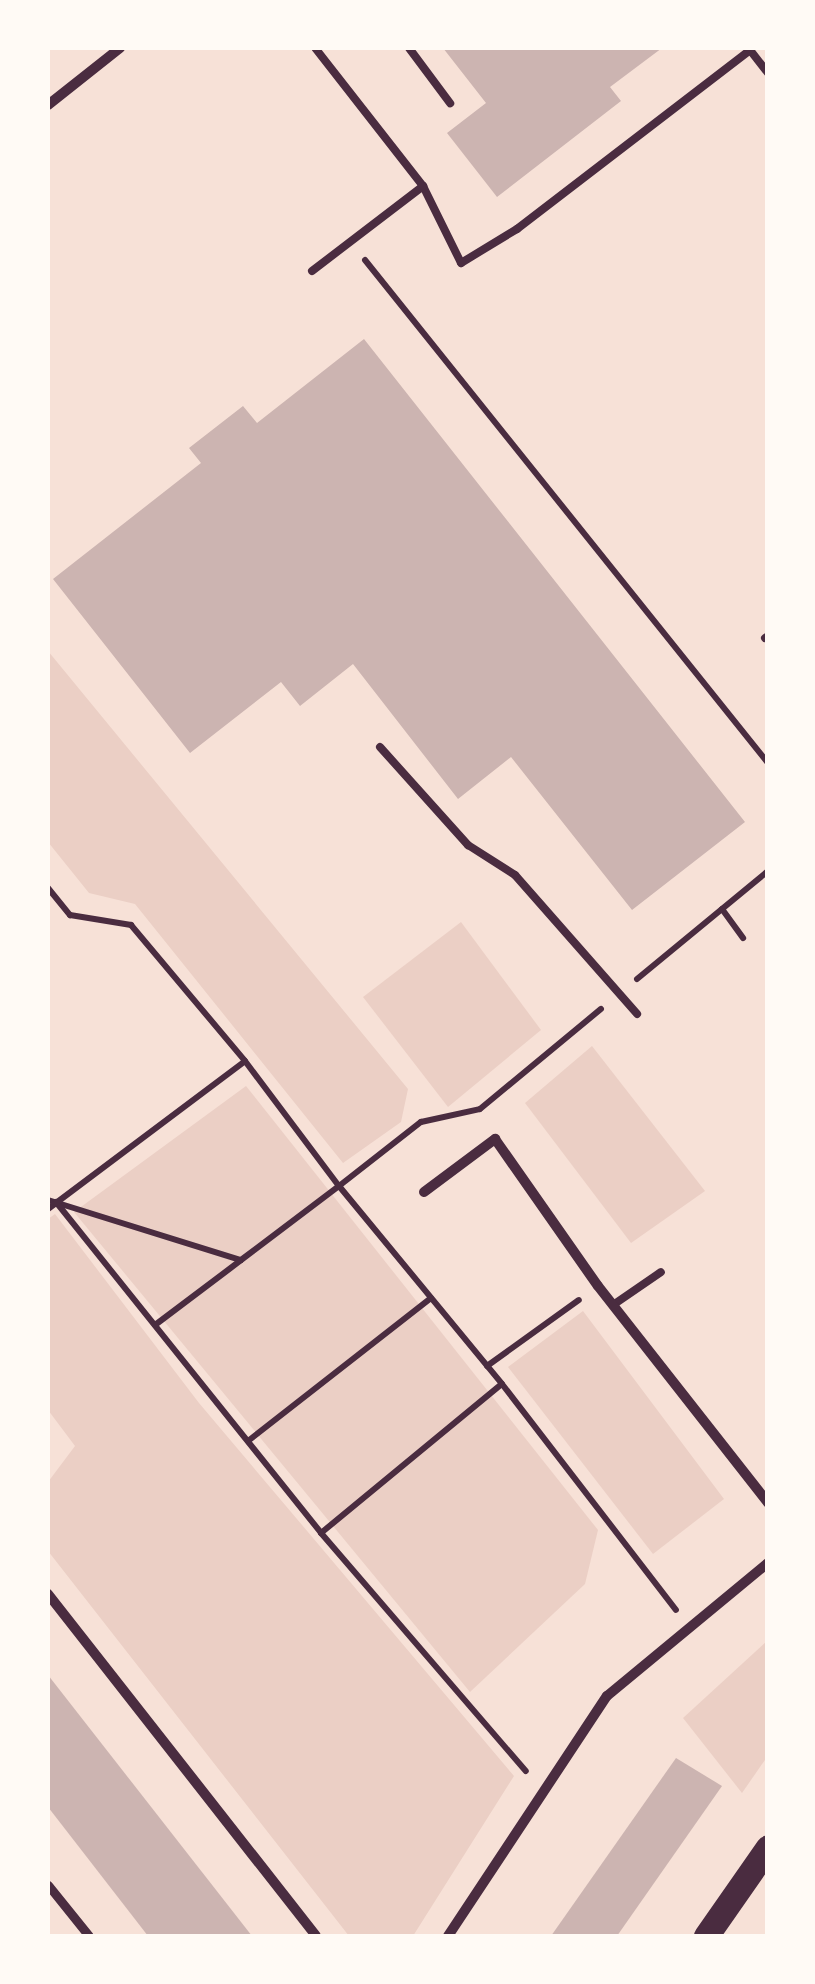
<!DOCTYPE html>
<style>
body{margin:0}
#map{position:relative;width:815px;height:1984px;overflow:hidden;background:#f7e1d7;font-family:"Exo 2",sans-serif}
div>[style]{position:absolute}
.green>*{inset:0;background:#ebcfc5}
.building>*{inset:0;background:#ccb4b1}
.path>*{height:6px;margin:-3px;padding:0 3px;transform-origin:3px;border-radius:3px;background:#4a2c40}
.service>*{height:8px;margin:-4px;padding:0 4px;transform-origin:4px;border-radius:4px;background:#4a2c40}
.pedestrian>*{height:9px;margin:-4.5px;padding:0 4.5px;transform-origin:4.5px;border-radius:4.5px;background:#4a2c40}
.minor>*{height:10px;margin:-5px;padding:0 5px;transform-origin:5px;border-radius:5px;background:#4a2c40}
.primary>*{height:25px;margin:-12.5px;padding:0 12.5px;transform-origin:12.5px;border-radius:12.5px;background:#4a2c40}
span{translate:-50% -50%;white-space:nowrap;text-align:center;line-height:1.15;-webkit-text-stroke:8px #fffaf5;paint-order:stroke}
.frame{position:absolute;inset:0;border:50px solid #fffaf5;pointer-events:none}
</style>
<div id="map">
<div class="green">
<i style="clip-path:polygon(48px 651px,408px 1089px,401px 1122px,343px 1163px,135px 904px,89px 893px,48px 842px)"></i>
<i style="clip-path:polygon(461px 922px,541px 1030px,448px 1107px,363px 997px)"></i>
<i style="clip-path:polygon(592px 1046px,705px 1191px,631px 1243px,525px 1103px)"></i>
<i style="clip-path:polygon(246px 1086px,598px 1530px,585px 1584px,470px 1692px,74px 1212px)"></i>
<i style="clip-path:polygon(55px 1214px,199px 1403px,514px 1776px,413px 1936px,349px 1936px,48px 1551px,48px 1482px,75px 1446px,48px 1410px,48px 1219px)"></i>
<i style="clip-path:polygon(583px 1311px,724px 1499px,653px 1554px,508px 1367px)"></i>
<i style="clip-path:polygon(767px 1641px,767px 1757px,742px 1793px,683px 1718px)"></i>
</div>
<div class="building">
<i style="clip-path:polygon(443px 48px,662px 48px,610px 87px,621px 101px,497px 197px,447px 133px,486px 103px)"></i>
<i style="clip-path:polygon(364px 339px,745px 822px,632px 910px,511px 757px,458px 799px,353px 664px,300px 706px,281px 682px,190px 753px,53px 579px,201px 463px,189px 448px,243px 406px,257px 423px)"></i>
<i style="clip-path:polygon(48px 1675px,252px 1936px,148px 1936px,48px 1807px)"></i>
<i style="clip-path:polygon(676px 1758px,722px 1786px,617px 1936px,551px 1936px)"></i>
</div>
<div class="path">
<i style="left:365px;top:260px;width:645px;rotate:51.3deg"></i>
<i style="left:48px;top:888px;width:35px;rotate:51deg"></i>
<i style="left:70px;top:915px;width:62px;rotate:9.3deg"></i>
<i style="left:131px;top:925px;width:177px;rotate:50deg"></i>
<i style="left:722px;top:909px;width:36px;rotate:54deg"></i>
<i style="left:637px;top:979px;width:170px;rotate:-39.5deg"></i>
<i style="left:48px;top:1200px;width:202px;rotate:17.3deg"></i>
<i style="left:241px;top:1260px;width:123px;rotate:-37.1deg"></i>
<i style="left:339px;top:1186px;width:256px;rotate:50.5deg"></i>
<i style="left:56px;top:1202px;width:424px;rotate:51.3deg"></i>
<i style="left:321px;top:1533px;width:234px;rotate:-39.5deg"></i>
<i style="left:502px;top:1384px;width:285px;rotate:52.4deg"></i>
<i style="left:48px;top:1209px;width:246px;rotate:-36.9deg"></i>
<i style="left:245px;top:1061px;width:156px;rotate:53.1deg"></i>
<i style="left:339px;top:1186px;width:104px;rotate:-38deg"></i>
<i style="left:421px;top:1122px;width:60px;rotate:-12.4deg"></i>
<i style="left:480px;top:1109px;width:157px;rotate:-39.6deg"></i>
<i style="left:155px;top:1325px;width:106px;rotate:-37deg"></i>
<i style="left:487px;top:1366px;width:113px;rotate:-35.7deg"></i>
<i style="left:248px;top:1441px;width:232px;rotate:-38deg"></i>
<i style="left:321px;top:1533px;width:314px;rotate:49.3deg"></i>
</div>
<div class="service">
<i style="left:409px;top:48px;width:69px;rotate:53.3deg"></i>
<i style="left:423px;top:186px;width:86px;rotate:63.7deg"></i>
<i style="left:461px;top:263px;width:66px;rotate:-31.3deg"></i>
<i style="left:517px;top:229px;width:294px;rotate:-37.5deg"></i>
<i style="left:750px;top:50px;width:29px;rotate:52deg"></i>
<i style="left:312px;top:271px;width:140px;rotate:-37.4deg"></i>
<i style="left:423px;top:186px;width:175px;rotate:-128deg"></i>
<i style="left:765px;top:638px;width:4px;rotate:-34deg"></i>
<i style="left:380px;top:747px;width:132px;rotate:48.1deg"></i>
<i style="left:468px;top:845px;width:56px;rotate:32.6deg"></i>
<i style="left:515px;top:875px;width:185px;rotate:48.7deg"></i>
<i style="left:613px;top:1305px;width:58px;rotate:-34.5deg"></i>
</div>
<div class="pedestrian">
<i style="left:48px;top:1885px;width:65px;rotate:51.2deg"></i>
</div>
<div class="minor">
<i style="left:48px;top:105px;width:92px;rotate:-38.4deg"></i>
<i style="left:424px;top:1192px;width:89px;rotate:-36.7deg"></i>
<i style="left:495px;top:1139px;width:179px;rotate:55deg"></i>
<i style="left:598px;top:1286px;width:276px;rotate:51.9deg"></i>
<i style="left:48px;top:1594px;width:434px;rotate:51.9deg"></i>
<i style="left:448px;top:1936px;width:288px;rotate:-56.5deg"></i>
<i style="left:607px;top:1696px;width:209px;rotate:-39.6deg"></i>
</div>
<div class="primary">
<i style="left:706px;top:1936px;width:108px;rotate:-55.1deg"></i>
</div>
<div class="frame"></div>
</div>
